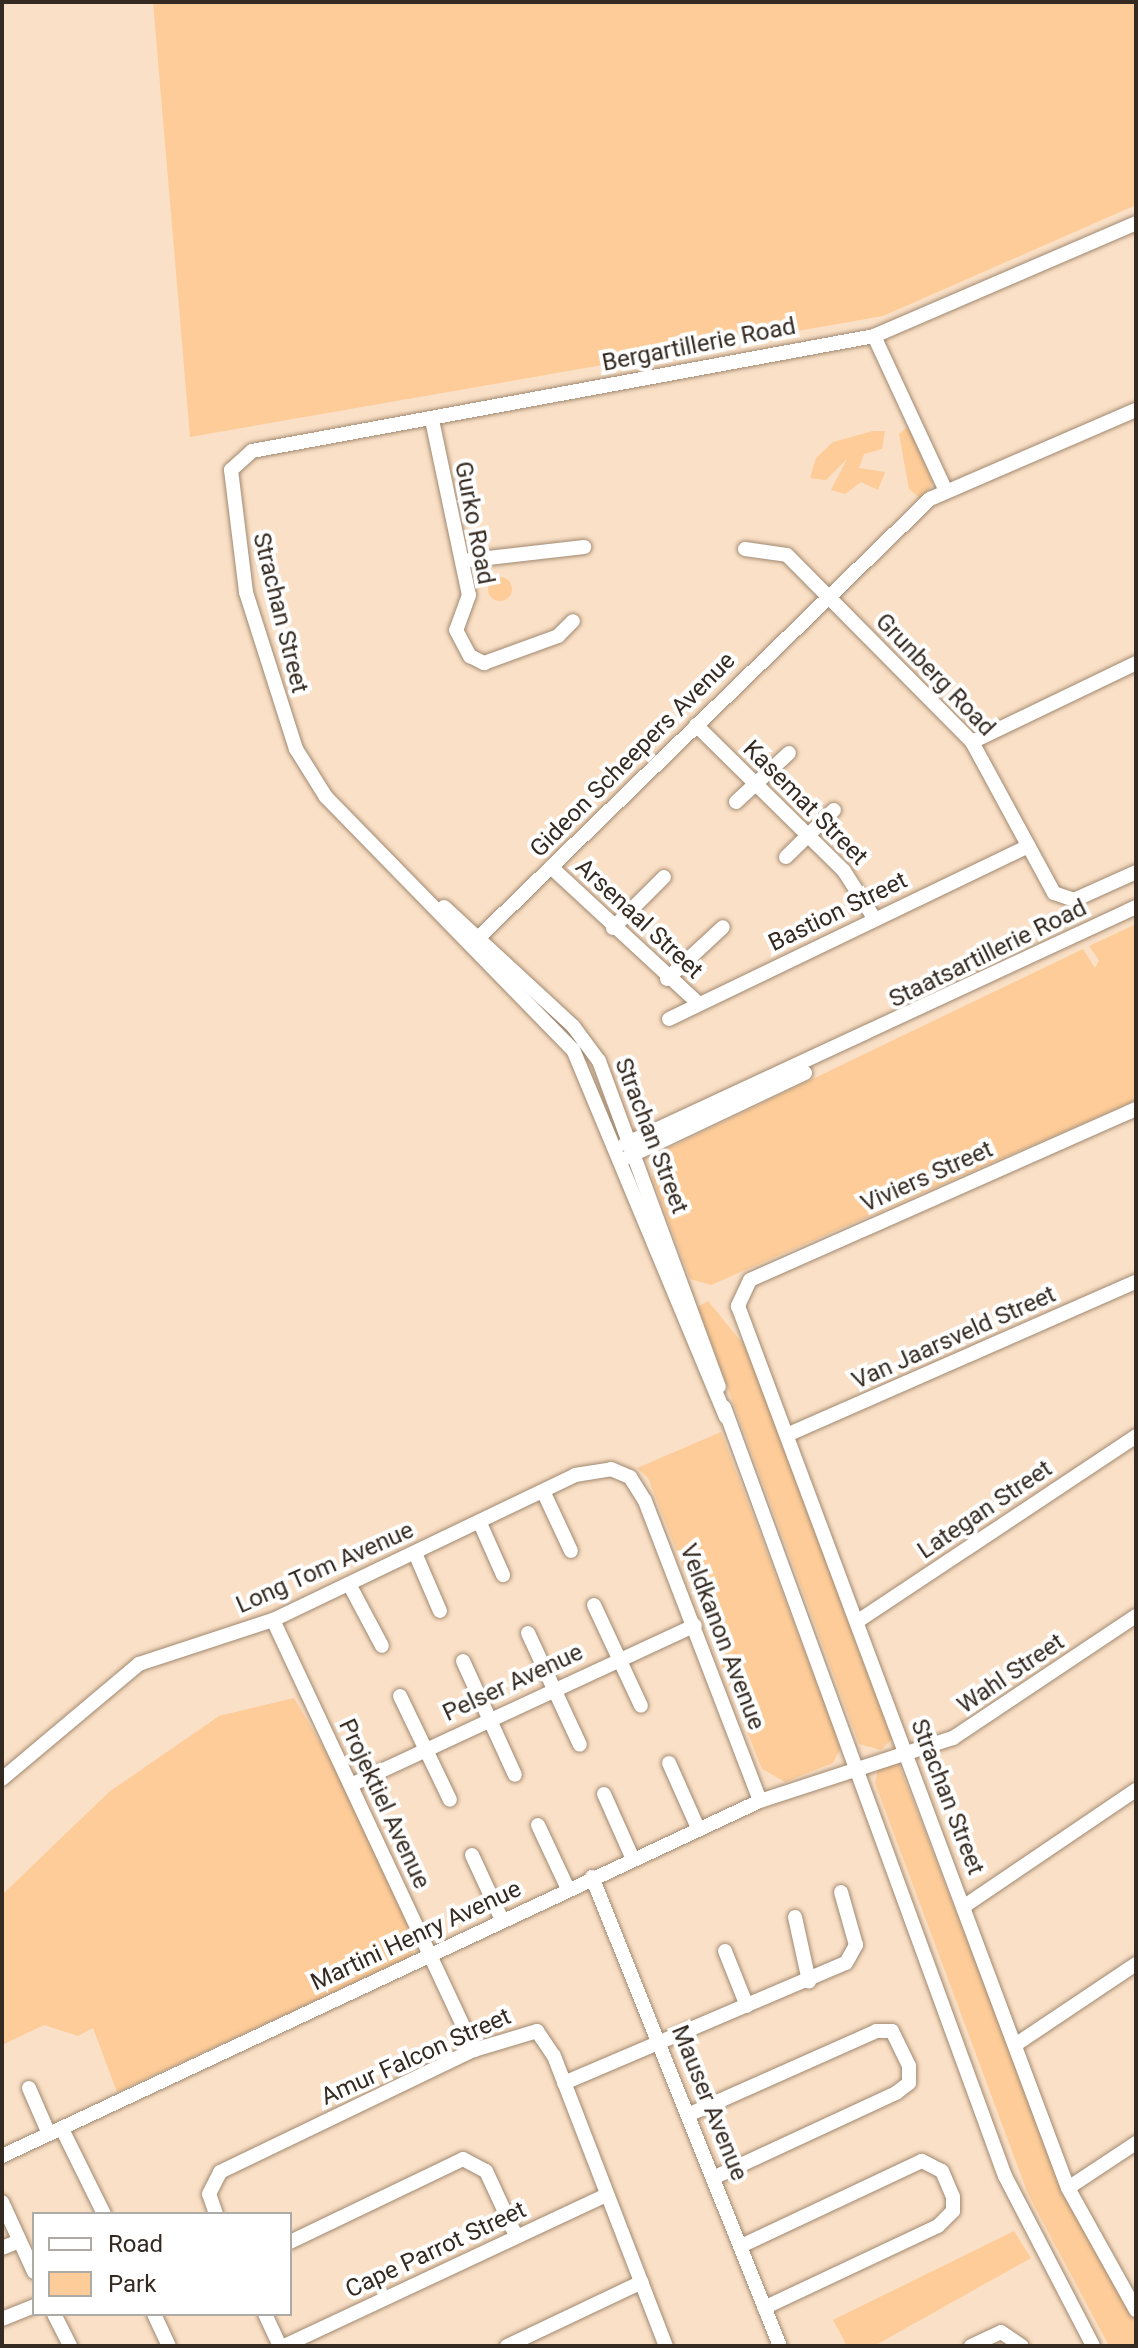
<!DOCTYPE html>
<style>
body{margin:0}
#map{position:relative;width:1138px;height:2348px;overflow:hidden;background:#fae0c6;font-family:Roboto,sans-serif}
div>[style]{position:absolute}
.green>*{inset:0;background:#fdcc99}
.round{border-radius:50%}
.roads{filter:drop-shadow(0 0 2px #a08870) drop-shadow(0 0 2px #a08870)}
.minor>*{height:14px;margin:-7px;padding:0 7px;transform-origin:7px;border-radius:7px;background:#fff}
span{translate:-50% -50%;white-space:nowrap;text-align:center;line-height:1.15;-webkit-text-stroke:8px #fff;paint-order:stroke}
.street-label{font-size:24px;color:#342a21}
.frame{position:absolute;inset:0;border:4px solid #342a21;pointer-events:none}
.legend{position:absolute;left:32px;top:2212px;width:260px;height:104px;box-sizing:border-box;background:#fff;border:2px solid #aeaaa6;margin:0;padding:10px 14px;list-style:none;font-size:24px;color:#342a21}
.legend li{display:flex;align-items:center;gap:16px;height:40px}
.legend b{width:40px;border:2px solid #aeaaa6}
</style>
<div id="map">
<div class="green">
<i style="clip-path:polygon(153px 2px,1136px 2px,1136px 205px,883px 316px,190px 437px)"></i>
<i style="clip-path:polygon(909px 425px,933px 483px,922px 500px,909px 489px,899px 434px)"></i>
<i style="clip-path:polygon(873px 431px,885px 431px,882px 449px,864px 454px,859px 468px,885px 472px,878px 490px,861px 482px,845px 494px,831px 490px,847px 459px,826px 480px,810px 478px,816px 458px,833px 442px)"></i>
<i class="round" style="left:488px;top:577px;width:24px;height:24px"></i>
<i style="clip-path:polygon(1136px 924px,1136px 1100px,711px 1285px,690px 1279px,652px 1177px,665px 1150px,1083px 949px,1095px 968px,1099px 960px,1089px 946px)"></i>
<i style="clip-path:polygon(708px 1301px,748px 1350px,893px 1738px,881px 1750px,859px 1744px,698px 1307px)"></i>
<i style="clip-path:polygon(721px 1432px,841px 1747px,833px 1763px,785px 1782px,762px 1769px,648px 1478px,637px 1468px)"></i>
<i style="clip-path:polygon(294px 1698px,339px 1774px,418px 1941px,411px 1956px,117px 2092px,93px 2028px,78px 2036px,44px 2025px,2px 2045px,2px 1895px,109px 1792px,219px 1716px)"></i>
<i style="clip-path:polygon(898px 1762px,1064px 2192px,1136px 2324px,1136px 2346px,1109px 2346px,1028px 2194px,875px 1783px,878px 1769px)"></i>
<i style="clip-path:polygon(1014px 2231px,1031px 2258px,874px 2346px,847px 2346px,833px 2320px)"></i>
</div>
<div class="roads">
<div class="minor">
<i style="left:874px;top:336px;width:169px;rotate:65.1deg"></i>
<i style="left:432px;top:420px;width:179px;rotate:78.1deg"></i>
<i style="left:469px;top:595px;width:37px;rotate:110deg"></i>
<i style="left:456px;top:630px;width:30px;rotate:62deg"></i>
<i style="left:470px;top:656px;width:16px;rotate:27deg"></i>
<i style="left:484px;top:663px;width:79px;rotate:-20deg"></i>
<i style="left:558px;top:636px;width:21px;rotate:-45deg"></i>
<i style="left:745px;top:549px;width:42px;rotate:8.1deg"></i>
<i style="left:787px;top:555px;width:263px;rotate:45.3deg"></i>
<i style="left:972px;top:742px;width:172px;rotate:61.5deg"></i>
<i style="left:1054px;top:893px;width:21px;rotate:19deg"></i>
<i style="left:1074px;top:900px;width:68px;rotate:-24.3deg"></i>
<i style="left:462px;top:561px;width:123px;rotate:-6.5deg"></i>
<i style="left:696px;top:725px;width:208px;rotate:44.6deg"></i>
<i style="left:844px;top:871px;width:56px;rotate:57.4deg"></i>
<i style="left:972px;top:742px;width:182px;rotate:-25.7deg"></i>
<i style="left:736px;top:802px;width:72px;rotate:-42.8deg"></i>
<i style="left:786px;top:857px;width:67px;rotate:-44.4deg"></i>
<i style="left:551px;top:867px;width:199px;rotate:42.8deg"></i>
<i style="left:444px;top:907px;width:176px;rotate:42.7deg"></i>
<i style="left:573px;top:1026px;width:44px;rotate:53.4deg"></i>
<i style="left:599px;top:1061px;width:347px;rotate:69.8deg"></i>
<i style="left:613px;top:928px;width:72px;rotate:-45deg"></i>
<i style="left:472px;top:944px;width:639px;rotate:-44.18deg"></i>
<i style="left:930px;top:499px;width:224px;rotate:-23.4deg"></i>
<i style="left:667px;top:979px;width:76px;rotate:-42.9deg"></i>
<i style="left:669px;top:1019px;width:399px;rotate:-25.7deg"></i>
<i style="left:1136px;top:1109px;width:422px;rotate:156.1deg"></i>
<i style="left:750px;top:1280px;width:29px;rotate:115deg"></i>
<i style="left:738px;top:1306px;width:942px;rotate:69.49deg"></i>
<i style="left:1068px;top:2188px;width:140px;rotate:60.9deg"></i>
<i style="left:625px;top:1144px;width:563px;rotate:-24.88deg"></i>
<i style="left:628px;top:1157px;width:196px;rotate:-25.4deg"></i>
<i style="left:724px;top:1407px;width:819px;rotate:69.93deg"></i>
<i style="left:1005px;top:2176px;width:191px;rotate:62.6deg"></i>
<i style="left:726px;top:1417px;width:398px;rotate:-112.6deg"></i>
<i style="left:573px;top:1050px;width:354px;rotate:-134.3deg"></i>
<i style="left:326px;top:797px;width:57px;rotate:-122deg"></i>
<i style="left:296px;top:749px;width:165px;rotate:-107.7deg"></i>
<i style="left:246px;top:592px;width:123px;rotate:-97deg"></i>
<i style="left:231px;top:470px;width:28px;rotate:-42deg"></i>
<i style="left:252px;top:451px;width:633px;rotate:-10.47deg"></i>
<i style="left:874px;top:336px;width:285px;rotate:-23.3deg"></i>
<i style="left:789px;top:1434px;width:379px;rotate:-23.7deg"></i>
<i style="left:543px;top:1491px;width:66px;rotate:65deg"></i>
<i style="left:480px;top:1523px;width:57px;rotate:66.1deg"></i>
<i style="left:415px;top:1553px;width:63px;rotate:66.7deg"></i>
<i style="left:349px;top:1584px;width:70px;rotate:62deg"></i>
<i style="left:594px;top:1605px;width:111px;rotate:65deg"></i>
<i style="left:273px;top:1620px;width:475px;rotate:64.9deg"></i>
<i style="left:858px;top:1621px;width:334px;rotate:-33.6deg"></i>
<i style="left:528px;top:1633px;width:123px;rotate:65.1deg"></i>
<i style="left:463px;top:1661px;width:125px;rotate:65.5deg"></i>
<i style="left:400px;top:1696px;width:115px;rotate:64.3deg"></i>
<i style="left:669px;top:1763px;width:71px;rotate:66deg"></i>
<i style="left:2px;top:1779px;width:179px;rotate:-40deg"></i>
<i style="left:139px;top:1664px;width:141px;rotate:-18.2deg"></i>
<i style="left:273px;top:1620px;width:335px;rotate:-25.6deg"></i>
<i style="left:575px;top:1475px;width:36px;rotate:-9deg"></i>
<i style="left:611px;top:1469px;width:21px;rotate:23deg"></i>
<i style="left:630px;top:1477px;width:28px;rotate:58deg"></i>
<i style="left:645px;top:1501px;width:321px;rotate:69deg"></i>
<i style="left:351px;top:1785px;width:379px;rotate:-24.9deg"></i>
<i style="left:604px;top:1794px;width:69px;rotate:66deg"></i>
<i style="left:538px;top:1825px;width:71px;rotate:64.9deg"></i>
<i style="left:472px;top:1855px;width:72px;rotate:65.2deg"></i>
<i style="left:592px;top:1877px;width:505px;rotate:68.16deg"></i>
<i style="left:966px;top:1905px;width:205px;rotate:-34.1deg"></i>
<i style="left:795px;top:1917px;width:66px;rotate:77.7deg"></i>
<i style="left:725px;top:1951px;width:59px;rotate:68.2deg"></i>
<i style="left:1015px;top:2045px;width:146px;rotate:-33.8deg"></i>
<i style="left:564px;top:2083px;width:306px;rotate:-23.1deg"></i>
<i style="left:846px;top:1963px;width:21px;rotate:-61deg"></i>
<i style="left:856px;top:1945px;width:55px;rotate:-105.8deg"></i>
<i style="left:29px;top:2088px;width:50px;rotate:66.5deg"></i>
<i style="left:690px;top:2114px;width:204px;rotate:-24deg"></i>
<i style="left:876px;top:2031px;width:16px"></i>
<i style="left:892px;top:2031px;width:39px;rotate:64deg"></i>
<i style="left:909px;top:2066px;width:17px;rotate:90deg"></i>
<i style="left:909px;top:2083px;width:16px;rotate:142deg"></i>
<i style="left:896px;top:2093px;width:200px;rotate:155.1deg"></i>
<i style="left:62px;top:2129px;width:95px;rotate:63.7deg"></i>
<i style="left:2px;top:2156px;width:837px;rotate:-25.1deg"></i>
<i style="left:760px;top:1801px;width:203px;rotate:-18.1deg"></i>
<i style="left:953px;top:1738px;width:220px;rotate:-33.7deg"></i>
<i style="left:1068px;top:2188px;width:82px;rotate:-33.5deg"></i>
<i style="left:2px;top:2202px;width:77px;rotate:65.4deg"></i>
<i style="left:216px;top:2214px;width:21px;rotate:-109deg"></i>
<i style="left:209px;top:2194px;width:25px;rotate:-63deg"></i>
<i style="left:220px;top:2172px;width:282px;rotate:-25.7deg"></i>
<i style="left:474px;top:2050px;width:66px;rotate:-16.8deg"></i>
<i style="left:537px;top:2031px;width:30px;rotate:56deg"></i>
<i style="left:554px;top:2056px;width:311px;rotate:68.9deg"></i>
<i style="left:290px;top:2242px;width:192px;rotate:-25.6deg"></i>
<i style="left:463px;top:2159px;width:26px;rotate:28deg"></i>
<i style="left:486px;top:2171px;width:72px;rotate:65.2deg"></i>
<i style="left:741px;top:2246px;width:200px;rotate:-25.2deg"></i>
<i style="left:922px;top:2161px;width:22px;rotate:27deg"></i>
<i style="left:942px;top:2171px;width:28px;rotate:67deg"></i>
<i style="left:953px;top:2197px;width:14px;rotate:90deg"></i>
<i style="left:953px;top:2211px;width:21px;rotate:135deg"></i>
<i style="left:938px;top:2226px;width:192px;rotate:154.8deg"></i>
<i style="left:2px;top:2248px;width:18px;rotate:-22deg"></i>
<i style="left:54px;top:2314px;width:36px;rotate:63deg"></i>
<i style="left:154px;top:2314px;width:35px;rotate:65deg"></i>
<i style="left:265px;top:2314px;width:35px;rotate:65deg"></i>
<i style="left:2px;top:2319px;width:35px;rotate:-22deg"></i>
<i style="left:284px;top:2346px;width:356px;rotate:-25.1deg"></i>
<i style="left:507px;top:2346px;width:149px;rotate:-25.4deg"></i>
<i style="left:971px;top:2346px;width:33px;rotate:-25deg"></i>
<i style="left:1001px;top:2332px;width:25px;rotate:34deg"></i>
</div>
</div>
<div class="street-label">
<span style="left:699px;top:345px;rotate:-11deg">Bergartillerie Road</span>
<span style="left:474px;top:523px;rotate:79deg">Gurko Road</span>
<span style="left:280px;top:613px;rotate:76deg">Strachan Street</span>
<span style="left:935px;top:675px;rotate:46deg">Grunberg Road</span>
<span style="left:633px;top:755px;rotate:-45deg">Gideon Scheepers Avenue</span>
<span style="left:805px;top:803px;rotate:45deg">Kasemat Street</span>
<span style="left:838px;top:912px;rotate:-26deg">Bastion Street</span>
<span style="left:639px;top:919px;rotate:43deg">Arsenaal Street</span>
<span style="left:988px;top:954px;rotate:-26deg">Staatsartillerie Road</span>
<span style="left:651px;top:1136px;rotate:69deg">Strachan Street</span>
<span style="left:927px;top:1177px;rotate:-24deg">Viviers Street</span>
<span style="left:954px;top:1338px;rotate:-24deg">Van Jaarsveld Street</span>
<span style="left:985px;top:1510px;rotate:-34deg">Lategan Street</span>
<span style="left:325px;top:1568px;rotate:-24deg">Long Tom Avenue</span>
<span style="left:722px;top:1637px;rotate:69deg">Veldkanon Avenue</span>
<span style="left:1011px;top:1674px;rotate:-34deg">Wahl Street</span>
<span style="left:513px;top:1683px;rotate:-25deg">Pelser Avenue</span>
<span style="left:947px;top:1797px;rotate:69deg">Strachan Street</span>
<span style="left:384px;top:1804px;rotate:65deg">Projektiel Avenue</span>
<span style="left:416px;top:1936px;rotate:-25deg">Martini Henry Avenue</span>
<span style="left:416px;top:2057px;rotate:-24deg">Amur Falcon Street</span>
<span style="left:709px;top:2103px;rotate:68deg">Mauser Avenue</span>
<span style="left:436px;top:2250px;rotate:-25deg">Cape Parrot Street</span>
</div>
<div class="frame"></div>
<ul class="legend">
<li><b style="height:10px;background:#fff"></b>Road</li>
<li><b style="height:22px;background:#fdcc99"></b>Park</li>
</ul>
</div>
